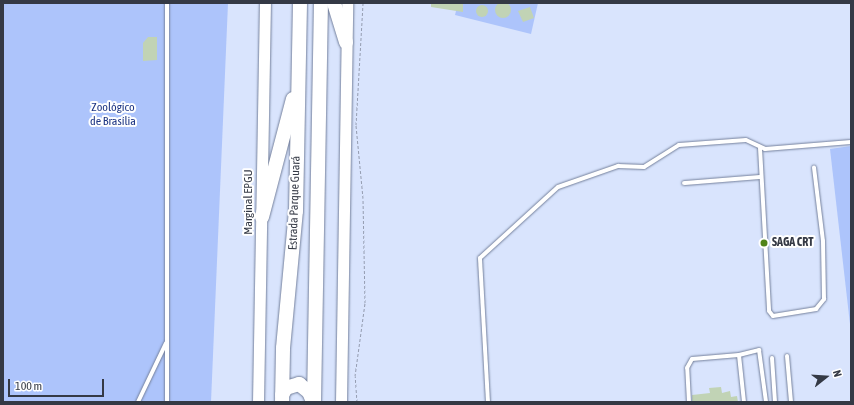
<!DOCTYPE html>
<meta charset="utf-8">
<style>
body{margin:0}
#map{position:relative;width:854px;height:405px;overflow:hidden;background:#d9e4fd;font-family:"Asap Condensed",sans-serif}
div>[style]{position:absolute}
.green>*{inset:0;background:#adc4fb}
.building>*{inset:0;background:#c1d3b5}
.round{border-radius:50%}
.path>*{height:1px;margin-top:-0.5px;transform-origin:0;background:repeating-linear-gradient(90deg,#949cb0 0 3px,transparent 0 5px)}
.roads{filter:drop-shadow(0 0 1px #74809c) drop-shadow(0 0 1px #74809c)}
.lane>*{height:4px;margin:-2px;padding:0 2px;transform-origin:2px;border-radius:2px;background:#fff}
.secondary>*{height:11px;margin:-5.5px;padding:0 5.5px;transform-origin:5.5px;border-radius:5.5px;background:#fff}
.highway>*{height:14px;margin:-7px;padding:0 7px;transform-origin:7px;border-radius:7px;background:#fff}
.dots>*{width:11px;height:11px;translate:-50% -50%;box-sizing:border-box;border:2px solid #fff;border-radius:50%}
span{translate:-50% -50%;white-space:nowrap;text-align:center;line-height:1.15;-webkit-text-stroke:4px #fff;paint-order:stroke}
.park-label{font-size:12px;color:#1e3684}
.street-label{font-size:12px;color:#343945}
.poi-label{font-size:12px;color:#343945;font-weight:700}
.left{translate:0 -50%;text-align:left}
.frame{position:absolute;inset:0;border:4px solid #343945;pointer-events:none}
.north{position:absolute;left:806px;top:357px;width:40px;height:40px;-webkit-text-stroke:3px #fff;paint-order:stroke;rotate:73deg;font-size:11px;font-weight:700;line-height:16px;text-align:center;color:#343945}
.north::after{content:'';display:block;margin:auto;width:14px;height:18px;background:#343945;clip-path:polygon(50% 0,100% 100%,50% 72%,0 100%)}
.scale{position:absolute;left:8px;top:379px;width:96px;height:18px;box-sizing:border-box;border:2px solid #343945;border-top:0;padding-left:5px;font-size:12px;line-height:14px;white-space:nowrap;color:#343945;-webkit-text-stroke:3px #fff;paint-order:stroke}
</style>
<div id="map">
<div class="green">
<i style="clip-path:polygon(3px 3px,228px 3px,211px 402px,3px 402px)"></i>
<i style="clip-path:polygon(458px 3px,538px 3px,531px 34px,455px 15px)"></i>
<i style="clip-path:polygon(851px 146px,851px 333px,830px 149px)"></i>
</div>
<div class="building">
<i class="round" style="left:495px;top:2px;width:16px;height:16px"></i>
<i style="clip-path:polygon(431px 3px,463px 3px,463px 12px,431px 7px)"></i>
<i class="round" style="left:476px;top:5px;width:12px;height:12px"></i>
<i style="clip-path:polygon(530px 7px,534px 18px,523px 22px,518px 11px)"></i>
<i style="clip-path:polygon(148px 37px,157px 37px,157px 60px,143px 61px,143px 43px)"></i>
<i style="clip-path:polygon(721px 387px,722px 393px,730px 391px,731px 397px,737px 396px,738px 402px,692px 402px,692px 395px,710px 393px,709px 388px)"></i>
</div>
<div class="path">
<i style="left:357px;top:402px;width:26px;rotate:-94deg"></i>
<i style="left:355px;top:376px;width:74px;rotate:-82.2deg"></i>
<i style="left:365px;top:303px;width:105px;rotate:-91.1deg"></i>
<i style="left:363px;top:198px;width:73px;rotate:-95.5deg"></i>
<i style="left:356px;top:125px;width:122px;rotate:-86.7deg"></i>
</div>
<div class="roads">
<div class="lane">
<i style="left:760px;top:148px;width:163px;rotate:86.8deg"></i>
<i style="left:769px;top:311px;width:6px;rotate:51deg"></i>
<i style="left:773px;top:316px;width:44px;rotate:-9.2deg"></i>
<i style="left:816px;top:309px;width:13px;rotate:-51deg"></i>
<i style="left:824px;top:299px;width:58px;rotate:-91deg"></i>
<i style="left:823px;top:241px;width:74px;rotate:-97deg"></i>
<i style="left:684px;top:183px;width:77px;rotate:-4.5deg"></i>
<i style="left:787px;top:356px;width:46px;rotate:85deg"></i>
<i style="left:772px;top:358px;width:44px;rotate:86.1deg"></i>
<i style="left:138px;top:402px;width:65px;rotate:-64.6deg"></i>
<i style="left:167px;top:402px;width:399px;rotate:-90deg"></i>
<i style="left:488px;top:402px;width:144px;rotate:-93.2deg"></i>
<i style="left:480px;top:258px;width:105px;rotate:-42.3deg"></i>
<i style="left:558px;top:187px;width:64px;rotate:-19.3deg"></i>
<i style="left:618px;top:166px;width:26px;rotate:2deg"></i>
<i style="left:644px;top:167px;width:41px;rotate:-32.2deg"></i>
<i style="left:679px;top:145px;width:67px;rotate:-4.3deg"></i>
<i style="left:746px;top:140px;width:21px;rotate:25deg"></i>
<i style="left:765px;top:149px;width:86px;rotate:-4.7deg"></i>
<i style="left:689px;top:402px;width:34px;rotate:-93deg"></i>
<i style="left:687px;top:368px;width:10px;rotate:-61deg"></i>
<i style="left:692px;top:359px;width:47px;rotate:-4.9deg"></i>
<i style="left:744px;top:402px;width:47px;rotate:-96.1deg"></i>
<i style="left:739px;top:355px;width:21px;rotate:-14deg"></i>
<i style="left:759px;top:350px;width:52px;rotate:82.3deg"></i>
</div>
<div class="secondary">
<i style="left:258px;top:402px;width:399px;rotate:-89deg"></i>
<i style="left:341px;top:402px;width:399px;rotate:-89.1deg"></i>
</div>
<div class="highway">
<i style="left:334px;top:3px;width:41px;rotate:72.9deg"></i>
<i style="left:262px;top:217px;width:122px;rotate:-75.3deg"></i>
<i style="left:282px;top:395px;width:8px;rotate:-60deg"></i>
<i style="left:286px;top:388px;width:14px;rotate:-17deg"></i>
<i style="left:299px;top:384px;width:13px;rotate:39deg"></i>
<i style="left:309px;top:392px;width:11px;rotate:68deg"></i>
<i style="left:282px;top:402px;width:54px;rotate:-88.9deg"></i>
<i style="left:283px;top:348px;width:138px;rotate:-84.6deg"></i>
<i style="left:296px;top:211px;width:208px;rotate:-88.9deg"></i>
<i style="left:314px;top:402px;width:399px;rotate:-89deg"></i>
</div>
</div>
<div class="dots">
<i style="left:764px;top:243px;background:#51841a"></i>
</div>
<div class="park-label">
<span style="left:113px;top:115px">Zoológico<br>de Brasília</span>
</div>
<div class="street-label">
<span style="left:249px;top:202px;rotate:-90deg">Marginal EPGU</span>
<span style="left:295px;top:203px;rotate:-88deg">Estrada Parque Guará</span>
</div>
<div class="poi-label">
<span class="left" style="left:772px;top:243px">SAGA CRT</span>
</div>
<div class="frame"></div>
<div class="north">N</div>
<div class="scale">100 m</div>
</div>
